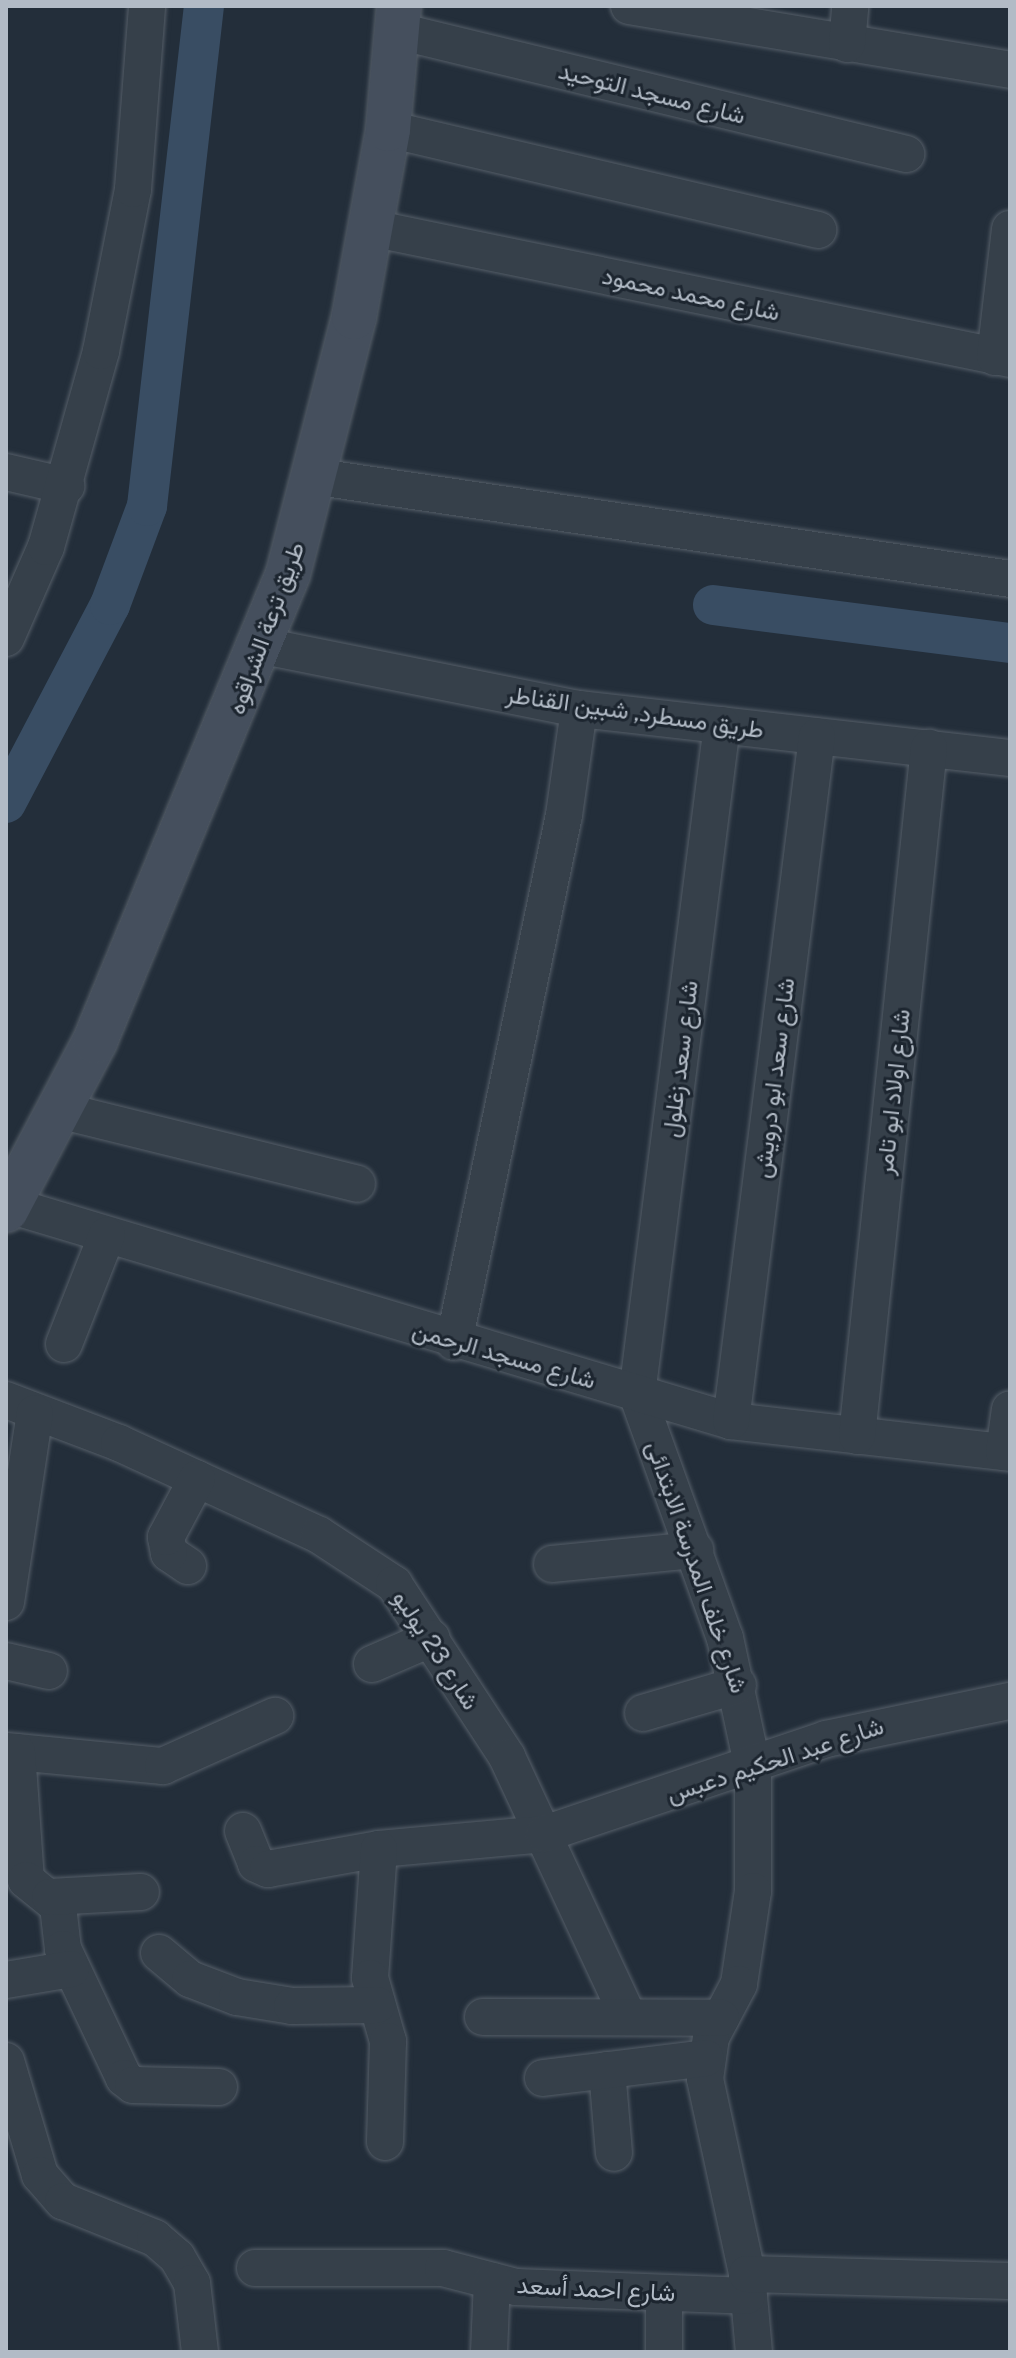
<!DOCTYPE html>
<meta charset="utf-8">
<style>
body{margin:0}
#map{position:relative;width:1016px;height:2358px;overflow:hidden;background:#232e3a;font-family:"Public Sans",Vazirmatn,sans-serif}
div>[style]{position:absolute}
.canal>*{height:40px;margin:-20px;padding:0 20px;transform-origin:20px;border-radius:20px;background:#394d63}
.roads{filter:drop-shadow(0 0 2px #555e68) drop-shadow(0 0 2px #555e68)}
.street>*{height:36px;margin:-18px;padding:0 18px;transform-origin:18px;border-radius:18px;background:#36404a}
.secondary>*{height:44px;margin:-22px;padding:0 22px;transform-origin:22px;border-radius:22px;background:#454f5d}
span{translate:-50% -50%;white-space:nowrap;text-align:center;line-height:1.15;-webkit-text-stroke:6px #1c252f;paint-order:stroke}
.street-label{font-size:24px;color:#b2bbc6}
.frame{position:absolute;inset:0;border:8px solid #b2bbc6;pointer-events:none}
</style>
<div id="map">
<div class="canal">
<i style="left:713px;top:605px;width:299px;rotate:7.3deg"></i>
<i style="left:6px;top:803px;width:224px;rotate:-62.3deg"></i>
<i style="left:110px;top:605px;width:106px;rotate:-69.5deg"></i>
<i style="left:147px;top:506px;width:503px;rotate:-83.5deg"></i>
</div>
<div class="roads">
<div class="street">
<i style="left:629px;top:6px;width:386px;rotate:9.5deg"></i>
<i style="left:398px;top:31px;width:523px;rotate:13.61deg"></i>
<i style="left:847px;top:44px;width:38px;rotate:-85deg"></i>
<i style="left:388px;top:129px;width:442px;rotate:13.2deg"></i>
<i style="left:371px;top:228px;width:652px;rotate:11.59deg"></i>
<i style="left:995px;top:357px;width:129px;rotate:-83.3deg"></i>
<i style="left:6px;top:472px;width:62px;rotate:13.1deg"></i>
<i style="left:318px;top:477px;width:699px;rotate:8.38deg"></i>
<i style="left:6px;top:638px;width:99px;rotate:-66.3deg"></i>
<i style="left:46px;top:547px;width:204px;rotate:-74.3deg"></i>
<i style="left:101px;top:351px;width:165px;rotate:-78.8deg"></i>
<i style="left:133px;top:189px;width:184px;rotate:-85.6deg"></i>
<i style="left:263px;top:646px;width:322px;rotate:11.3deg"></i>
<i style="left:579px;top:709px;width:434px;rotate:6.5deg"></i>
<i style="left:722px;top:725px;width:674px;rotate:97.24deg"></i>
<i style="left:637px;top:1394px;width:259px;rotate:70.2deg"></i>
<i style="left:725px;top:1638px;width:134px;rotate:77.9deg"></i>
<i style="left:753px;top:1769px;width:122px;rotate:90deg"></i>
<i style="left:753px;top:1891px;width:94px;rotate:98.6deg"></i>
<i style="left:739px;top:1984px;width:60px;rotate:117.8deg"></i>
<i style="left:711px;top:2037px;width:42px;rotate:98.1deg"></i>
<i style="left:705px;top:2079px;width:199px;rotate:77.8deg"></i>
<i style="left:747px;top:2274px;width:78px;rotate:84.9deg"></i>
<i style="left:59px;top:1110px;width:307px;rotate:13.9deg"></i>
<i style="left:9px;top:1205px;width:754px;rotate:16.66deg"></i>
<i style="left:731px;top:1421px;width:281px;rotate:6.5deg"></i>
<i style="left:454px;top:1342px;width:538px;rotate:-78.21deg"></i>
<i style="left:564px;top:815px;width:107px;rotate:-81.9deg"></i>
<i style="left:64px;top:1344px;width:117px;rotate:-68.5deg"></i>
<i style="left:6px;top:1400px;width:121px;rotate:20.8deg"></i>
<i style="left:119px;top:1443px;width:220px;rotate:24.7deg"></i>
<i style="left:319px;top:1535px;width:90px;rotate:33.2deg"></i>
<i style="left:394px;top:1584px;width:207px;rotate:56.8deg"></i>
<i style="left:507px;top:1757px;width:284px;rotate:65deg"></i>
<i style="left:731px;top:1421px;width:690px;rotate:-82.84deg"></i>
<i style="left:857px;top:1436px;width:692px;rotate:-84.03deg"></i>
<i style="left:1004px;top:1452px;width:43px;rotate:-82.1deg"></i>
<i style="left:552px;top:1564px;width:144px;rotate:-5.6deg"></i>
<i style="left:188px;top:1566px;width:23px;rotate:-146deg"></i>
<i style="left:169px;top:1553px;width:16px;rotate:-101deg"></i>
<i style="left:166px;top:1537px;width:66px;rotate:-61.9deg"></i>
<i style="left:6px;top:1602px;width:191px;rotate:-81.3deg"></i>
<i style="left:6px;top:1661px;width:44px;rotate:13.1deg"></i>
<i style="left:372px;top:1664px;width:65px;rotate:-23.4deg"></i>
<i style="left:643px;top:1713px;width:99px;rotate:-16.4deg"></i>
<i style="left:6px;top:1751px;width:158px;rotate:5.5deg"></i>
<i style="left:163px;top:1766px;width:123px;rotate:-24.1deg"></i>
<i style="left:17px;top:1752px;width:128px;rotate:86deg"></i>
<i style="left:26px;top:1880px;width:41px;rotate:39.1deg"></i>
<i style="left:58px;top:1906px;width:43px;rotate:83.4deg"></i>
<i style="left:63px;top:1949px;width:143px;rotate:64.7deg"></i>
<i style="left:124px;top:2078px;width:11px;rotate:38deg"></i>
<i style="left:133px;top:2085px;width:86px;rotate:1.3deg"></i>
<i style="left:243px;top:1831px;width:35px;rotate:68deg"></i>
<i style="left:256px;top:1864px;width:13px;rotate:23deg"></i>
<i style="left:268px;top:1869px;width:113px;rotate:-10.2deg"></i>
<i style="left:379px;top:1849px;width:166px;rotate:-5.2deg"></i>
<i style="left:544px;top:1834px;width:298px;rotate:-18.6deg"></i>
<i style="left:826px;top:1739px;width:188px;rotate:-11.7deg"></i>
<i style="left:379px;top:1849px;width:129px;rotate:94deg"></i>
<i style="left:370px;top:1978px;width:66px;rotate:74.1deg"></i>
<i style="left:388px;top:2041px;width:101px;rotate:91.7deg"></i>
<i style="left:50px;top:1897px;width:91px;rotate:-3.1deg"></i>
<i style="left:159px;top:1953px;width:40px;rotate:40deg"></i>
<i style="left:190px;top:1979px;width:50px;rotate:21deg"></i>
<i style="left:237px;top:1997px;width:56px;rotate:9.3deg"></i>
<i style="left:292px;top:2006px;width:85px;rotate:-0.7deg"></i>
<i style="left:6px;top:1980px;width:66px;rotate:-9.6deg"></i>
<i style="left:483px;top:2017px;width:238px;rotate:0.2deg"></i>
<i style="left:6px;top:2061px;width:119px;rotate:73.4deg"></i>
<i style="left:40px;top:2175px;width:35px;rotate:49deg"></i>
<i style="left:63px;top:2201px;width:99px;rotate:21.9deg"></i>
<i style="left:155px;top:2238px;width:29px;rotate:41deg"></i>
<i style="left:177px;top:2257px;width:30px;rotate:60deg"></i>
<i style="left:192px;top:2283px;width:69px;rotate:83.4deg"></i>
<i style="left:607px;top:2070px;width:83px;rotate:85.2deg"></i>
<i style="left:543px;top:2078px;width:164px;rotate:-7deg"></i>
<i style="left:255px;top:2268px;width:188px"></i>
<i style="left:443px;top:2268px;width:75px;rotate:14.6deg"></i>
<i style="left:516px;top:2287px;width:231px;rotate:2.2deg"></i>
<i style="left:747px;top:2274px;width:263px;rotate:1.5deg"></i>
<i style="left:664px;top:2294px;width:58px;rotate:90deg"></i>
<i style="left:489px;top:2352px;width:71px;rotate:-87.6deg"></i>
</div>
<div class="secondary">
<i style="left:6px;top:1210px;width:191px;rotate:-62.2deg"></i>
<i style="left:95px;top:1041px;width:505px;rotate:-67.55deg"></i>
<i style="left:288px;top:574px;width:265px;rotate:-75.6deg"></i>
<i style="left:354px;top:317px;width:191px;rotate:-79.7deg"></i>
<i style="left:388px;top:129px;width:123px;rotate:-84.9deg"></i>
</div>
</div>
<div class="street-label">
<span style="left:652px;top:93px;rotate:14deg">شارع مسجد التوحيد</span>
<span style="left:691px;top:294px;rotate:12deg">شارع محمد محمود</span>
<span style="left:266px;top:628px;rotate:-70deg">طريق ترعة الشراقوه</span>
<span style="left:635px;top:712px;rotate:8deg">طريق مسطرد, شبين القناطر</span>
<span style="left:680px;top:1059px;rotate:-83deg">شارع سعد زغلول</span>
<span style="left:774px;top:1078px;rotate:-83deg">شارع سعد ابو درويش</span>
<span style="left:893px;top:1092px;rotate:-84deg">شارع اولاد ابو تامر</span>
<span style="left:504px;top:1355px;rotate:16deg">شارع مسجد الرحمن</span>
<span style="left:697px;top:1567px;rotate:71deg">شارع خلف المدرسة الابتدائى</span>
<span style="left:436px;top:1650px;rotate:57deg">شارع 23 يوليو</span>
<span style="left:775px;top:1760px;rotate:-18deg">شارع عبد الحكيم دعبس</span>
<span style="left:596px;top:2289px;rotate:3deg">شارع احمد أسعد</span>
</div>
<div class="frame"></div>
</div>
